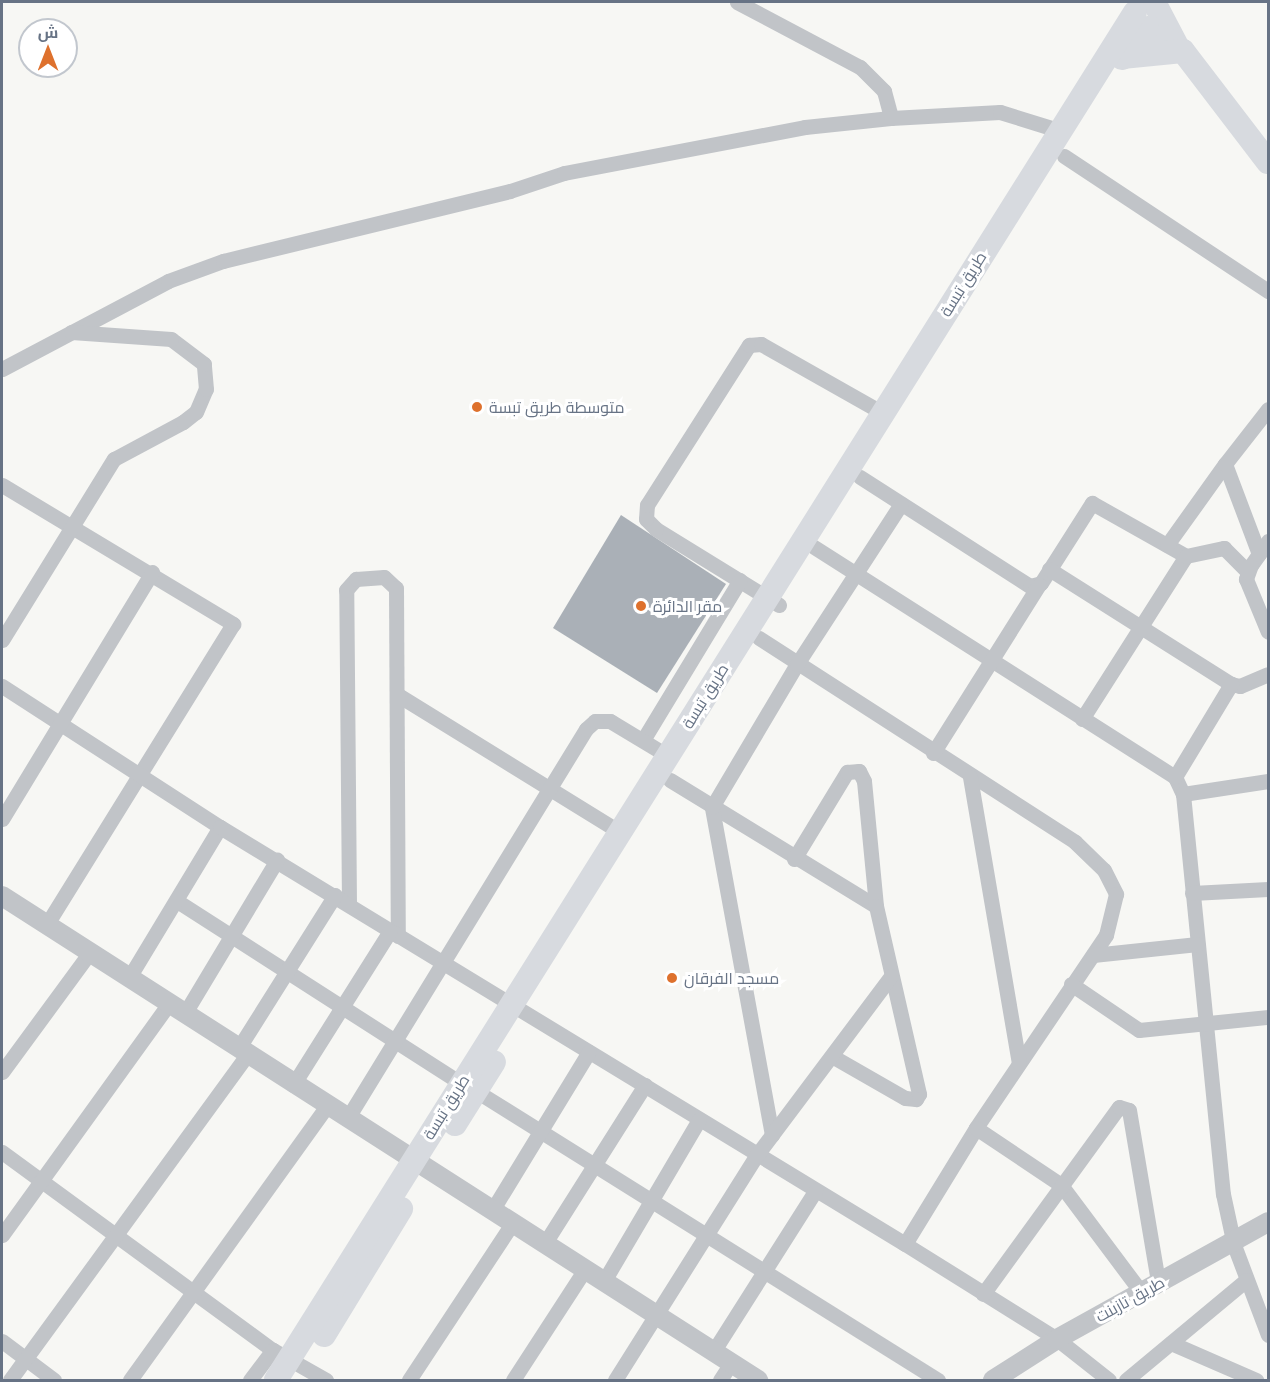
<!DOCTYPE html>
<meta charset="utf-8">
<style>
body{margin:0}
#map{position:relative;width:1270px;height:1382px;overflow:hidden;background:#f7f7f4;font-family:Lato,Cairo,sans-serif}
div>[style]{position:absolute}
.building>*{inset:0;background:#aab0b7}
.minor>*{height:15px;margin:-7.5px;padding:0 7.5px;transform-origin:7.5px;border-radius:7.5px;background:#c1c4c8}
.tertiary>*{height:20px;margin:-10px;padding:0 10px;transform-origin:10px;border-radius:10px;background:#c1c4c8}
.primary>*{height:24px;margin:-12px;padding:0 12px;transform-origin:12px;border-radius:12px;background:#d7dadf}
.dots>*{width:16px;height:16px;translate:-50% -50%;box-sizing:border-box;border:3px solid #fff;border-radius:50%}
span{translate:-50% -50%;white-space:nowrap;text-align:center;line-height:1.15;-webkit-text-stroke:6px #fff;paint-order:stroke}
.street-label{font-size:16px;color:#677385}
.poi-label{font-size:16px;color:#677385}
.left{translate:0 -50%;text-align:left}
.frame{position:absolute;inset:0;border:3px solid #677385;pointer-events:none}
.north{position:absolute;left:18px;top:18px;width:60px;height:60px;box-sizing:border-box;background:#fff;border:2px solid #c2c7ce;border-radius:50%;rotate:0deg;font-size:16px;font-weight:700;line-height:24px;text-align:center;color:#677385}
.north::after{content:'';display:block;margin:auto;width:21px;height:27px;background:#de712d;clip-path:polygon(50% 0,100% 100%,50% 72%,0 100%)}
</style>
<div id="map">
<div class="building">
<i style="clip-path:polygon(621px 515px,726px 584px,657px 693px,553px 628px)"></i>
</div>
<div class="minor">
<i style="left:737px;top:2px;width:139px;rotate:27.9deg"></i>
<i style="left:860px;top:67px;width:34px;rotate:45deg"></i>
<i style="left:884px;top:91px;width:28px;rotate:75deg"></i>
<i style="left:1064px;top:156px;width:245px;rotate:33.5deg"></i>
<i style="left:2px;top:369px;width:188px;rotate:-27.9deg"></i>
<i style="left:168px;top:281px;width:59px;rotate:-20deg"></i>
<i style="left:223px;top:261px;width:295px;rotate:-13.7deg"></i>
<i style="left:510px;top:191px;width:57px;rotate:-18.4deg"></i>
<i style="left:564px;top:173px;width:245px;rotate:-10.8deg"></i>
<i style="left:805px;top:127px;width:86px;rotate:-6deg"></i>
<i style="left:891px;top:118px;width:109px;rotate:-3.2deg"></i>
<i style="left:1000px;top:112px;width:64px;rotate:17.3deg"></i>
<i style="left:860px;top:477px;width:202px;rotate:32.7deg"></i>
<i style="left:1030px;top:586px;width:11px;rotate:-15deg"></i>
<i style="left:1041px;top:583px;width:95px;rotate:-57.5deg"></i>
<i style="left:1092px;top:503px;width:108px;rotate:29.4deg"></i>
<i style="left:2px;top:485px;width:270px;rotate:31deg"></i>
<i style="left:233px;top:624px;width:353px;rotate:121.8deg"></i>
<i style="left:1268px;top:541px;width:29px;rotate:125deg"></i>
<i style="left:1251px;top:565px;width:15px;rotate:110deg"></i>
<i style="left:1246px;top:579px;width:57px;rotate:67.5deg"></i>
<i style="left:1167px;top:545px;width:100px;rotate:-54.4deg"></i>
<i style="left:814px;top:547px;width:428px;rotate:32.5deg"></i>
<i style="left:1175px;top:777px;width:19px;rotate:65deg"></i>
<i style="left:1183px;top:794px;width:402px;rotate:84.3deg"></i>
<i style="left:1223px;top:1194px;width:52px;rotate:77.8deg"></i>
<i style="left:1234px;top:1245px;width:96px;rotate:69.3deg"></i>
<i style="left:1259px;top:554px;width:96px;rotate:-110.7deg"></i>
<i style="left:1225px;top:464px;width:70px;rotate:-52deg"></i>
<i style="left:1049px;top:569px;width:215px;rotate:32.3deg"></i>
<i style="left:1231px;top:684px;width:9px;rotate:13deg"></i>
<i style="left:1240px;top:686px;width:30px;rotate:-23deg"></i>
<i style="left:779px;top:605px;width:145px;rotate:-148.3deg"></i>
<i style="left:656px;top:529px;width:14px;rotate:-135deg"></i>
<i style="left:646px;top:519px;width:14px;rotate:-86deg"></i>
<i style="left:647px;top:505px;width:190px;rotate:-57.5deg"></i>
<i style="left:749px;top:345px;width:12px;rotate:-5deg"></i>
<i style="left:761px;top:344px;width:140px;rotate:29.5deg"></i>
<i style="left:759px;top:638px;width:376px;rotate:32.8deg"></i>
<i style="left:1075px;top:842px;width:40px;rotate:44deg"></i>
<i style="left:1104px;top:870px;width:27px;rotate:63deg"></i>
<i style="left:1116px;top:894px;width:42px;rotate:103.7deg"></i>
<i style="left:1106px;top:935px;width:233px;rotate:124deg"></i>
<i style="left:976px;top:1128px;width:136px;rotate:121.5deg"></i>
<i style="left:2px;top:640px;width:213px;rotate:-58.3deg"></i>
<i style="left:114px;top:459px;width:78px;rotate:-28.2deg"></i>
<i style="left:183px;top:422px;width:16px;rotate:-38deg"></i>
<i style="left:196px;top:412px;width:25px;rotate:-67deg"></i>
<i style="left:206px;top:389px;width:25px;rotate:-95deg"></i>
<i style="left:204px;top:364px;width:41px;rotate:-142.9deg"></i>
<i style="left:171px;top:339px;width:100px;rotate:-176deg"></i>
<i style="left:2px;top:686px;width:260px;rotate:32.9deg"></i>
<i style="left:398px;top:695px;width:261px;rotate:31.7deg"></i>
<i style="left:1082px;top:719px;width:193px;rotate:-57.5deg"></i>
<i style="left:1186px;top:556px;width:39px;rotate:-12deg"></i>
<i style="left:1224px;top:548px;width:33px;rotate:45deg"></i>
<i style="left:643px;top:740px;width:187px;rotate:-58.8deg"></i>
<i style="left:933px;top:753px;width:199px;rotate:-57.8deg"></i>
<i style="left:970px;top:777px;width:290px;rotate:80.3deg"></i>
<i style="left:1175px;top:777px;width:109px;rotate:-58.9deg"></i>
<i style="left:670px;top:780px;width:241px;rotate:31.5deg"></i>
<i style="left:1183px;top:794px;width:86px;rotate:-8.7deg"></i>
<i style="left:2px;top:819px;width:289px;rotate:-58.7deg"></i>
<i style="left:794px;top:859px;width:102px;rotate:-58.7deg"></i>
<i style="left:847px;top:772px;width:12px;rotate:-5deg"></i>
<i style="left:859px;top:771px;width:11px;rotate:63deg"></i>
<i style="left:864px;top:781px;width:126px;rotate:84.5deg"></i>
<i style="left:876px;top:906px;width:193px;rotate:77.1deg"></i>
<i style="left:919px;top:1094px;width:6px;rotate:121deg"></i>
<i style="left:916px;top:1099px;width:11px;rotate:-175deg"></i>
<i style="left:905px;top:1098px;width:84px;rotate:-150.1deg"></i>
<i style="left:1192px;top:893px;width:76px;rotate:-3deg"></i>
<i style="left:177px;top:901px;width:337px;rotate:32.7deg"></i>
<i style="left:349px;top:904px;width:314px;rotate:-90.5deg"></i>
<i style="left:346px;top:590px;width:15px;rotate:-48deg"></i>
<i style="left:356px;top:579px;width:28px;rotate:-4deg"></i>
<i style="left:384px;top:577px;width:16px;rotate:43deg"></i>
<i style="left:396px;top:588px;width:348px;rotate:89.7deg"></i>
<i style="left:1093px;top:955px;width:105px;rotate:-6deg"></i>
<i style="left:130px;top:976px;width:174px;rotate:-58.9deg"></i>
<i style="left:220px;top:827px;width:802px;rotate:31.33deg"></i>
<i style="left:905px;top:1244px;width:179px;rotate:32deg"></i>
<i style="left:1057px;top:1339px;width:66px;rotate:38.3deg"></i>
<i style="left:1071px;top:984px;width:82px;rotate:34.1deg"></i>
<i style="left:1139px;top:1030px;width:130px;rotate:-5.8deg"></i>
<i style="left:185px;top:1013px;width:179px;rotate:-59deg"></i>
<i style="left:238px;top:1049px;width:182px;rotate:-57.8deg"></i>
<i style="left:2px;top:1072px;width:149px;rotate:-53.7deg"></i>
<i style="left:293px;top:1085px;width:182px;rotate:-57.8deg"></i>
<i style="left:476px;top:1091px;width:545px;rotate:32.03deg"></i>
<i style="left:347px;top:1119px;width:457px;rotate:-58.5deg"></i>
<i style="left:586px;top:729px;width:12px;rotate:-42deg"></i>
<i style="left:595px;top:721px;width:15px"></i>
<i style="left:610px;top:721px;width:68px;rotate:31.1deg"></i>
<i style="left:976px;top:1128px;width:102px;rotate:33.8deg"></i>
<i style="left:1061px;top:1185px;width:134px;rotate:53.2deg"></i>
<i style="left:772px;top:1135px;width:333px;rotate:-100.4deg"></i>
<i style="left:712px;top:807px;width:166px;rotate:-59.3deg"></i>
<i style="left:797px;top:664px;width:191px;rotate:-57deg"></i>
<i style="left:2px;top:1152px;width:336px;rotate:36.2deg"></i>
<i style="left:273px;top:1350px;width:61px;rotate:29.5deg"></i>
<i style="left:493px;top:1209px;width:184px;rotate:-58.6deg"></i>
<i style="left:2px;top:1235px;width:287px;rotate:-54.2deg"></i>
<i style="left:545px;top:1243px;width:187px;rotate:-57.7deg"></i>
<i style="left:604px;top:1281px;width:187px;rotate:-59.5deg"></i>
<i style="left:983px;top:1294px;width:231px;rotate:-54deg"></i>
<i style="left:1119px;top:1107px;width:10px;rotate:17deg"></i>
<i style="left:1129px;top:1110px;width:174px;rotate:80.4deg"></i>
<i style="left:2px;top:1341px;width:65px;rotate:36.9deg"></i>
<i style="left:1171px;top:1343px;width:93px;rotate:23.5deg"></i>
<i style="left:713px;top:1352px;width:191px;rotate:-57.6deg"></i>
<i style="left:10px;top:1380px;width:402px;rotate:-53.9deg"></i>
<i style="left:130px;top:1380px;width:336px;rotate:-54.3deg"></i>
<i style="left:250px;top:1380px;width:38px;rotate:-53deg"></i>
<i style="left:409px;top:1380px;width:189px;rotate:-56.6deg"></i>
<i style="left:513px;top:1380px;width:132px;rotate:-57deg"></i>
<i style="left:615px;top:1380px;width:265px;rotate:-57.8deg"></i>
<i style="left:756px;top:1156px;width:225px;rotate:-53.1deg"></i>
<i style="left:720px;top:1380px;width:20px;rotate:-57deg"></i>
<i style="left:1126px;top:1380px;width:156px;rotate:-39.8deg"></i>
</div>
<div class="tertiary">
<i style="left:2px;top:896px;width:898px;rotate:32.63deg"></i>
<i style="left:993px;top:1380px;width:76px;rotate:-32.6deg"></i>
<i style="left:1057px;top:1339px;width:241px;rotate:-29deg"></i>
</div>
<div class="primary">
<i style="left:1154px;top:2px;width:47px;rotate:62.4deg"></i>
<i style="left:1151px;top:28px;width:39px;rotate:36deg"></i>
<i style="left:1183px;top:51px;width:140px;rotate:52.6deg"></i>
<i style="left:1122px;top:57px;width:61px;rotate:-5.6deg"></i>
<i style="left:1122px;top:58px;width:39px;rotate:-50deg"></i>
<i style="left:455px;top:1124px;width:73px;rotate:-57.8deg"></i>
<i style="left:324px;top:1335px;width:148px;rotate:-58.6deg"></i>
<i style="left:276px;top:1380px;width:1615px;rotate:-57.87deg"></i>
</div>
<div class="dots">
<i style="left:477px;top:407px;background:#de712d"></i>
<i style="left:641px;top:606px;background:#de712d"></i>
<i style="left:672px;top:978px;background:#de712d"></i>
</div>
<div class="street-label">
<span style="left:963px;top:284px;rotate:-58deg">طريق تبسة</span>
<span style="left:705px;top:696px;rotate:-58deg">طريق تبسة</span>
<span style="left:446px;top:1107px;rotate:-58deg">طريق تبسة</span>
<span style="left:1130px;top:1299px;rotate:-29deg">طريق تازبنت</span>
</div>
<div class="poi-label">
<span class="left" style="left:489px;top:407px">متوسطة طريق تبسة</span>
<span class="left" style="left:653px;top:606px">مقر الدائرة</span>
<span class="left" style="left:684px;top:978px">مسجد الفرقان</span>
</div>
<div class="frame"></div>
<div class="north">ش</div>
</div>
